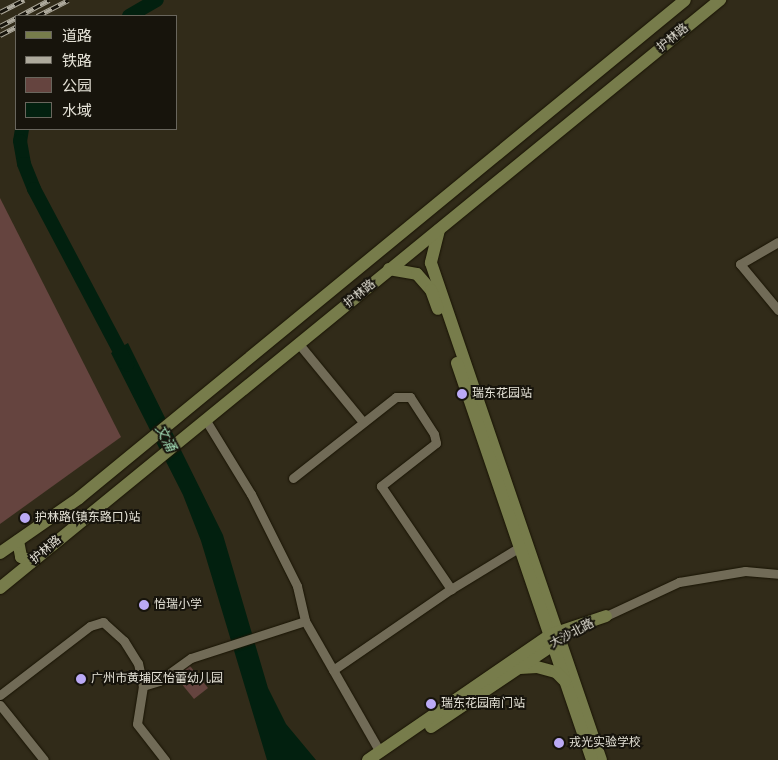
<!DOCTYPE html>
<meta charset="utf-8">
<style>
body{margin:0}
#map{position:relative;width:778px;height:760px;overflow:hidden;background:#312b19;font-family:"DejaVu Sans","Noto Sans SC",sans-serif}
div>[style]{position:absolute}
.green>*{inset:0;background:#65443f}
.water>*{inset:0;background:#02200f}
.river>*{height:14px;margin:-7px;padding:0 7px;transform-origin:7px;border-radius:7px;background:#02200f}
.roads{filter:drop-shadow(0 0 1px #191404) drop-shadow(0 0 1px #191404)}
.street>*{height:9px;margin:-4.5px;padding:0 4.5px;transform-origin:4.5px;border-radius:4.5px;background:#716b57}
.secondary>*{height:12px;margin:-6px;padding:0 6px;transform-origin:6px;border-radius:6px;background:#777c4b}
.rail>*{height:4.5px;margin-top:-2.25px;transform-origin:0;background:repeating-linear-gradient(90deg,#17140c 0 8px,#aeaa9d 0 16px);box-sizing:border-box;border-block:1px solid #aeaa9d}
.dots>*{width:14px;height:14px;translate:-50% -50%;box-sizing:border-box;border:2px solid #17140c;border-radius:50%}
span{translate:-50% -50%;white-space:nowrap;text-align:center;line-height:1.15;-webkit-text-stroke:4px #17140c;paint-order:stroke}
.street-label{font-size:12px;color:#e5e2d7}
.poi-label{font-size:12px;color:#e5e2d7}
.left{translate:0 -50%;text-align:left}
.water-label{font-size:14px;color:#a3ddb6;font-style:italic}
.legend{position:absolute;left:15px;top:15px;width:162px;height:115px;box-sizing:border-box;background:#17140c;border:1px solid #69665d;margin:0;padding:6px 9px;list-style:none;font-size:15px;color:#e5e2d7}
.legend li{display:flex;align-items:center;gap:10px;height:25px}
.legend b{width:25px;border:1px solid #69665d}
</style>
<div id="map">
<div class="green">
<i style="clip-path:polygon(0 198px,121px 437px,0 524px)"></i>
<i style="clip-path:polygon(190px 666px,208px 688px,194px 699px,176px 677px)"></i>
</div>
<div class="water">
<i style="clip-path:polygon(128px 343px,223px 535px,268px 688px,286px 724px,316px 760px,267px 760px,201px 541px,183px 495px,111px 353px)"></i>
</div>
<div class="river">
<i style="left:129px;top:16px;width:32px;rotate:-30deg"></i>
<i style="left:22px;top:129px;width:12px;rotate:99deg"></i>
<i style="left:20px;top:141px;width:23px;rotate:80deg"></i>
<i style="left:24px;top:164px;width:27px;rotate:68deg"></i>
<i style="left:34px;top:189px;width:199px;rotate:62.1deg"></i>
</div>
<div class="roads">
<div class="street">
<i style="left:778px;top:242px;width:44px;rotate:149.9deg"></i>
<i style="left:740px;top:264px;width:60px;rotate:50.4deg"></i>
<i style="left:299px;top:344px;width:101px;rotate:50.6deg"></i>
<i style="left:205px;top:419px;width:88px;rotate:58.5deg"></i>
<i style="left:251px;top:494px;width:103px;rotate:63.4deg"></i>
<i style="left:297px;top:586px;width:36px;rotate:77deg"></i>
<i style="left:305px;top:621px;width:151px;rotate:60.2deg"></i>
<i style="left:293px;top:478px;width:131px;rotate:-38.2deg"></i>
<i style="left:396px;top:397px;width:14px"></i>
<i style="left:410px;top:397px;width:44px;rotate:57deg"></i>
<i style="left:434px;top:434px;width:9px;rotate:77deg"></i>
<i style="left:436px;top:443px;width:70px;rotate:142deg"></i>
<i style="left:381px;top:486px;width:125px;rotate:55.8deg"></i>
<i style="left:606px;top:616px;width:81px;rotate:-25deg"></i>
<i style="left:679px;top:582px;width:67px;rotate:-9.5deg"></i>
<i style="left:745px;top:571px;width:33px;rotate:5deg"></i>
<i style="left:333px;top:670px;width:143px;rotate:-34.5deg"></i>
<i style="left:451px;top:589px;width:84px;rotate:-31.4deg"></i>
<i style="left:143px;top:686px;width:17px;rotate:-17deg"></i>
<i style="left:159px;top:681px;width:39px;rotate:-36deg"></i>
<i style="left:191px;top:658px;width:120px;rotate:-18deg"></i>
<i style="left:0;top:695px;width:113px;rotate:-37.5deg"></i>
<i style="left:90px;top:626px;width:14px;rotate:-17deg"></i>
<i style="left:103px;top:622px;width:28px;rotate:42deg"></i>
<i style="left:124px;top:641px;width:26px;rotate:58deg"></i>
<i style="left:138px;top:663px;width:24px;rotate:78deg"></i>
<i style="left:143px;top:686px;width:38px;rotate:99deg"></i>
<i style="left:137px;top:724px;width:46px;rotate:52.1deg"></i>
<i style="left:0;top:705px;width:70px;rotate:51.3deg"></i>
</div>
<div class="secondary">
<i style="left:439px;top:230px;width:34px;rotate:104deg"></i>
<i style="left:431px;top:263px;width:525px;rotate:71.12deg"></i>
<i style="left:389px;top:269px;width:28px;rotate:10deg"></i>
<i style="left:417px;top:274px;width:21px;rotate:49deg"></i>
<i style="left:431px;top:290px;width:20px;rotate:70deg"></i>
<i style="left:457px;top:363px;width:419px;rotate:71.2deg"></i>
<i style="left:18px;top:541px;width:16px;rotate:79deg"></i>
<i style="left:21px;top:557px;width:12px;rotate:24deg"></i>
<i style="left:0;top:553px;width:96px;rotate:-34.8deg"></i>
<i style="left:79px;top:498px;width:784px;rotate:-39.41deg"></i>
<i style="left:0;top:588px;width:930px;rotate:-39.24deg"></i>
<i style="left:520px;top:668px;width:17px;rotate:-3deg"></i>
<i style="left:537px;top:667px;width:20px;rotate:15deg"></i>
<i style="left:556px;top:672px;width:13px;rotate:45deg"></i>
<i style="left:431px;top:727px;width:154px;rotate:-33.9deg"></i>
<i style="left:368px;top:760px;width:221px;rotate:-34.5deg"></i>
<i style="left:550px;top:635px;width:59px;rotate:-18.7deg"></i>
</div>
</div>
<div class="rail">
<i style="left:0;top:12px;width:27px;rotate:-27deg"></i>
<i style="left:19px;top:16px;width:34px;rotate:-28deg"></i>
<i style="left:37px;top:16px;width:35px;rotate:-27deg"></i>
<i style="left:0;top:26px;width:18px;rotate:-27deg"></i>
<i style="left:0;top:35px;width:18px;rotate:-27deg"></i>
</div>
<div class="dots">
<i style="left:462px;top:394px;background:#bbaaf6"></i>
<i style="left:25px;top:518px;background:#bbaaf6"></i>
<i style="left:144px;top:605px;background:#bbaaf6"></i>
<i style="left:81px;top:679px;background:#bbaaf6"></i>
<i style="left:431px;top:704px;background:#bbaaf6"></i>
<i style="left:559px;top:743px;background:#bbaaf6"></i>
</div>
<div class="street-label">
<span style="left:673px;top:38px;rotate:-39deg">护林路</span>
<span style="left:360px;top:294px;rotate:-39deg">护林路</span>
<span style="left:46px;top:550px;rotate:-40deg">护林路</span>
<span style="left:572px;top:634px;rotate:-28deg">大沙北路</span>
</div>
<div class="poi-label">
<span class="left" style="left:472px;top:394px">瑞东花园站</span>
<span class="left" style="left:35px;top:518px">护林路(镇东路口)站</span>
<span class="left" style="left:154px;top:605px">怡瑞小学</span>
<span class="left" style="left:91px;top:679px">广州市黄埔区怡蕾幼儿园</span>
<span class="left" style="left:441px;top:704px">瑞东花园南门站</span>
<span class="left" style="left:569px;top:743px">戎光实验学校</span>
</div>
<div class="water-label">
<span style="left:166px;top:438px;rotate:62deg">文涌</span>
</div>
<ul class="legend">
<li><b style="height:6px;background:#777c4b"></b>道路</li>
<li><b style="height:6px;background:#aeaa9d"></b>铁路</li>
<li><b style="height:14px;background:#65443f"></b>公园</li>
<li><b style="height:14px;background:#02200f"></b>水域</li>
</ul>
</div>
